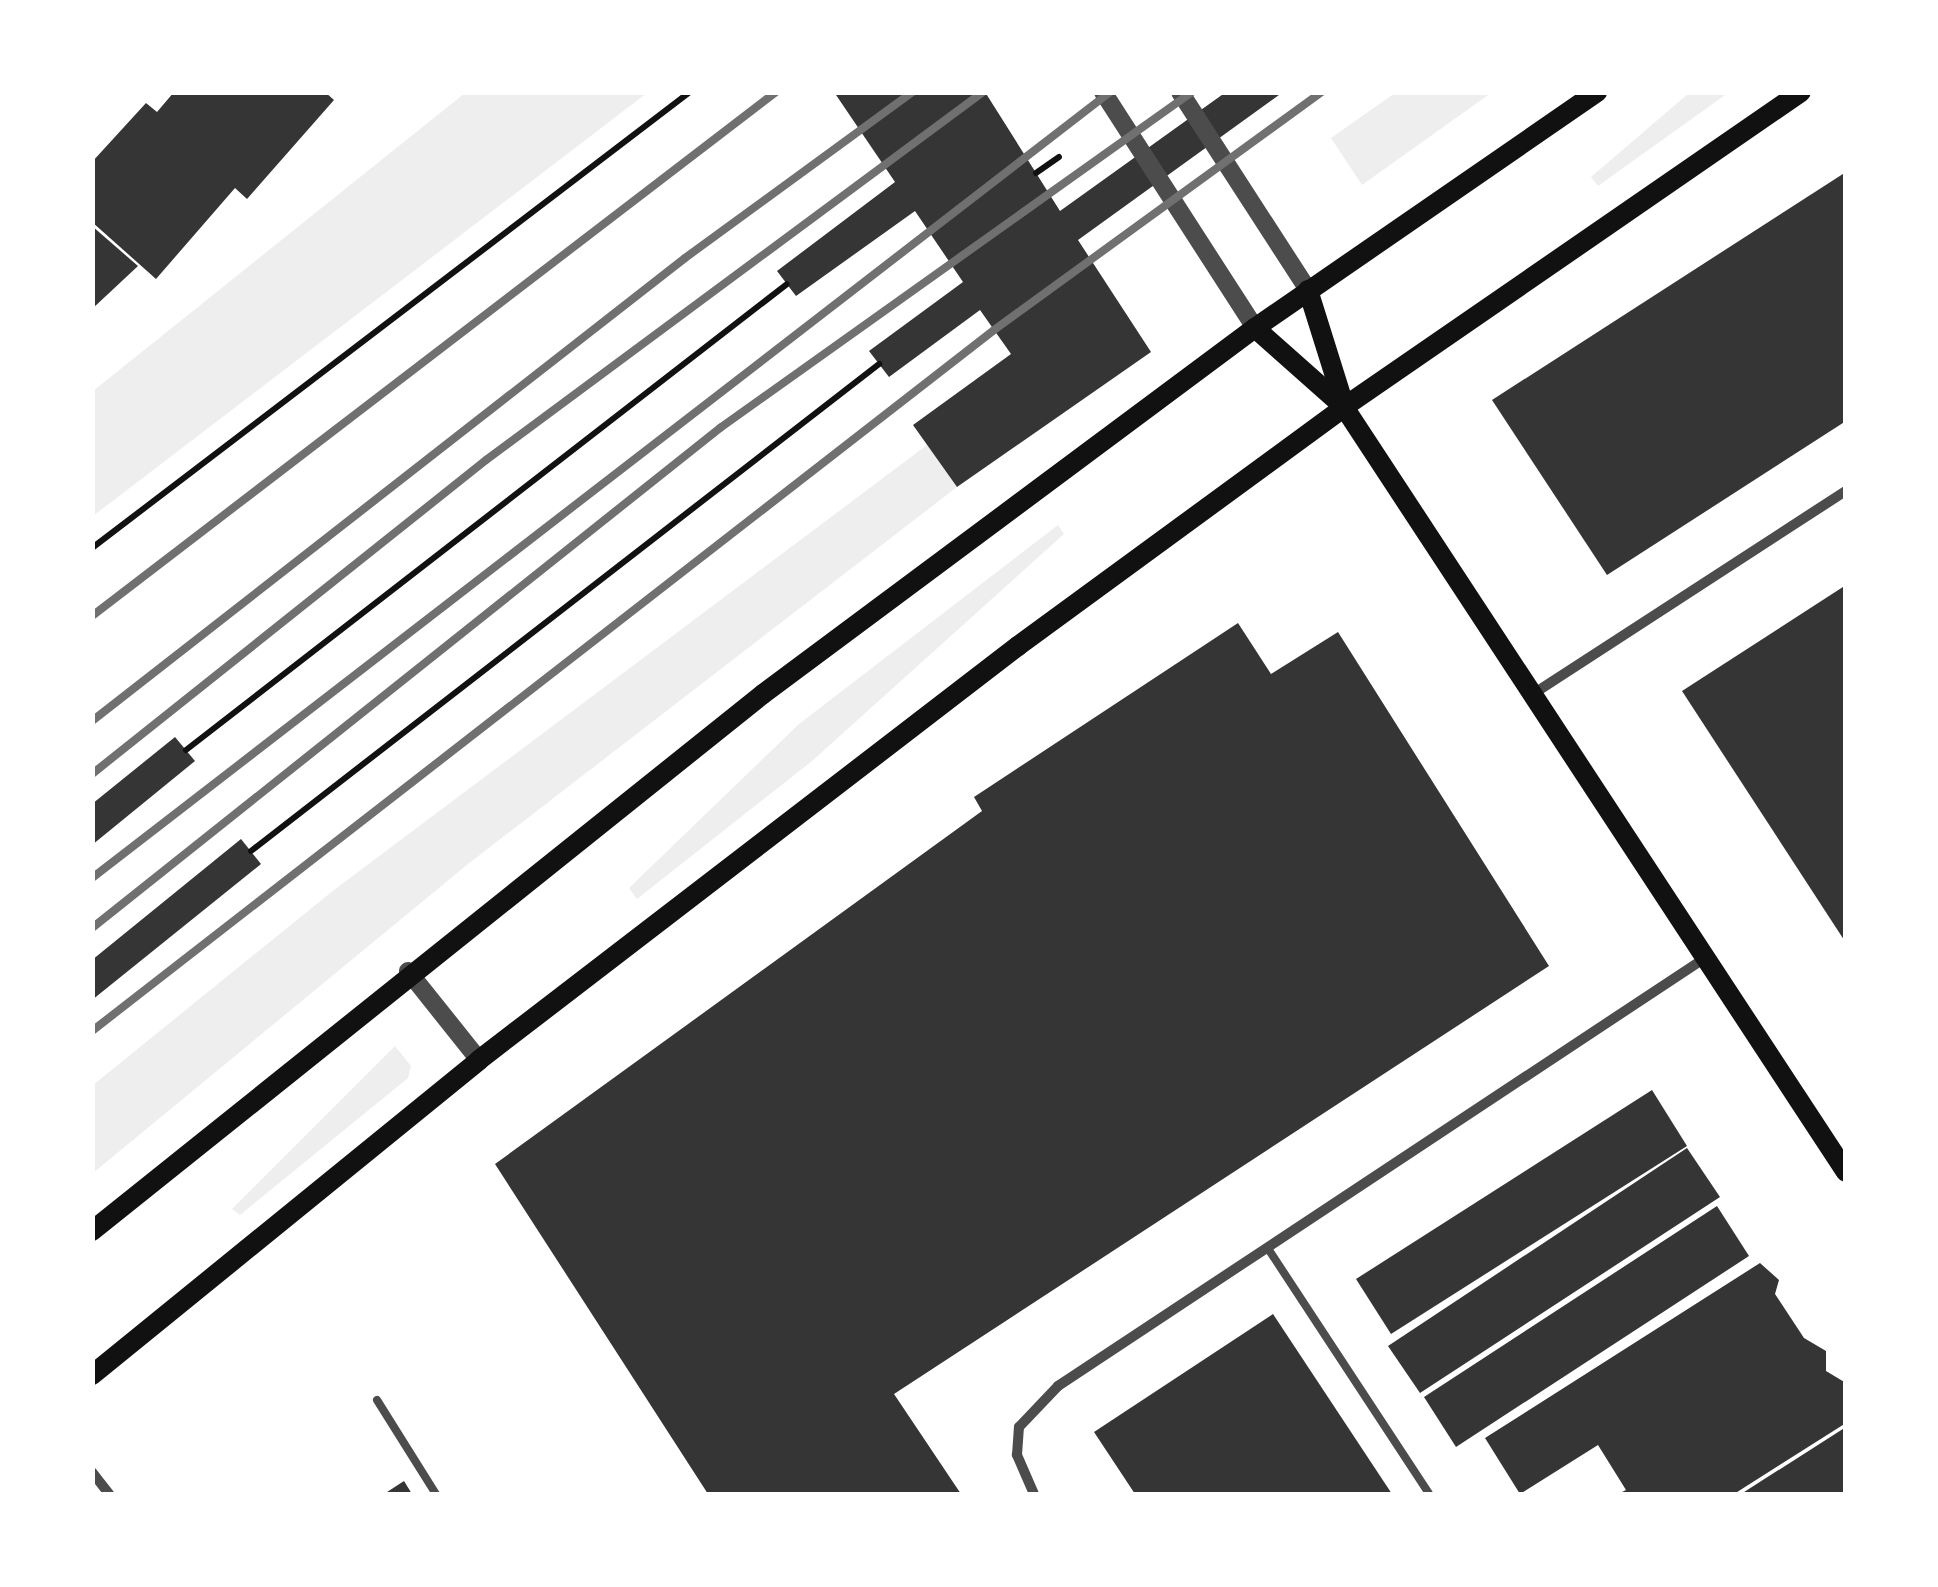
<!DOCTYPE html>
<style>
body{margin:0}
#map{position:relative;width:1938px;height:1587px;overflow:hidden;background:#fff;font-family:Helvetica,sans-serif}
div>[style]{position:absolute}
.green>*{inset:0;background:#eee}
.building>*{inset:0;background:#353535}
.path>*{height:6px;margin:-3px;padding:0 3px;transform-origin:3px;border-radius:3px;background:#111}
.service>*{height:8px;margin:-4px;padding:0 4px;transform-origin:4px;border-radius:4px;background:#4c4c4c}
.minor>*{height:10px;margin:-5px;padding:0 5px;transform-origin:5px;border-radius:5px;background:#4c4c4c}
.tertiary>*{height:18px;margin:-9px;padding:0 9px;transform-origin:9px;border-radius:9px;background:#4c4c4c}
.secondary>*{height:20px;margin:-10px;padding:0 10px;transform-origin:10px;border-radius:10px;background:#111}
.rail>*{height:8px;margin:-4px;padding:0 4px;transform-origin:4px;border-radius:4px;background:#707070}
span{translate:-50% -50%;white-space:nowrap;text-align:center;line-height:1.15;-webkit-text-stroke:10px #fff;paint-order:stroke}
.frame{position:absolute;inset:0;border:95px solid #fff;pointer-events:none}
</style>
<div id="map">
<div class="green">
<i style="clip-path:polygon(465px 93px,647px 93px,93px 516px,93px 391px)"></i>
<i style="clip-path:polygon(1395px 93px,1491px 93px,1362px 185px,1331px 138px)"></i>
<i style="clip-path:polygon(1689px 93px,1728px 93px,1598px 186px,1591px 177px)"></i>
<i style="clip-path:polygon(927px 445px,957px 487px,468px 864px,93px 1173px,93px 1085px,334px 890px)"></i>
<i style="clip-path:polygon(1058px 525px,1064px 534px,812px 761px,637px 899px,629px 888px,799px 724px)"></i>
<i style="clip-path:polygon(395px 1046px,411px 1066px,408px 1078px,240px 1215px,232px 1209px)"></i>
</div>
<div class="building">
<i style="clip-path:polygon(174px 92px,325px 92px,334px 100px,247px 199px,235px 188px,156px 279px,92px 222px,92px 162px,146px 103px,157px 112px)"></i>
<i style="clip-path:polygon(834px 92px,985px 92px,1060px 211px,1226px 92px,1283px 92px,1078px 240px,1151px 352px,957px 487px,913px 425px,1011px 354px,980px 310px,889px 377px,869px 351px,963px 282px,915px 211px,796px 296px,777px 271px,895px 182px)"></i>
<i style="clip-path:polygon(1846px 172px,1846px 421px,1607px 575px,1492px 400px)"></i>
<i style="clip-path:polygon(92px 226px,138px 266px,92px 309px)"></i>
<i style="clip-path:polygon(1846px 585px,1846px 943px,1682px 691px)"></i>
<i style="clip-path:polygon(1238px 623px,1271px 674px,1338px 632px,1549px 966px,894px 1394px,961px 1494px,708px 1494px,495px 1164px,982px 811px,974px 797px)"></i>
<i style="clip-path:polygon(175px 737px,195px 761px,92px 845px,92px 804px)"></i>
<i style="clip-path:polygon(241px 839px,261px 864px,92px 1000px,92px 960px)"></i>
<i style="clip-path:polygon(1652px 1090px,1687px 1146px,1391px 1334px,1356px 1279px)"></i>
<i style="clip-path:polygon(1687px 1148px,1720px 1197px,1420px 1393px,1388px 1346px)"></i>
<i style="clip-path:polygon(1717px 1206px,1749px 1256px,1456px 1447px,1424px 1397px)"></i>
<i style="clip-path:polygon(1760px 1263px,1779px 1280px,1775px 1294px,1804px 1338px,1826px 1351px,1826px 1371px,1846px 1383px,1846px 1423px,1734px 1494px,1618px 1494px,1626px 1490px,1598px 1445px,1520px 1494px,1485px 1438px)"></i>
<i style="clip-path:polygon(1273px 1314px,1392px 1494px,1135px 1494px,1094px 1432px)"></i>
<i style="clip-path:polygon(1846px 1427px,1846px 1494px,1741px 1494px)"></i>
<i style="clip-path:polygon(404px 1481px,412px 1494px,384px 1494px)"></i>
</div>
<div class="path">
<i style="left:1036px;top:173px;width:28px;rotate:-35deg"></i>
<i style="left:92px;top:548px;width:752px;rotate:-37.33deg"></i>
<i style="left:186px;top:750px;width:760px;rotate:-37.79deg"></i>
<i style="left:251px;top:851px;width:795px;rotate:-37.79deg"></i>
</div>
<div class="service">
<i style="left:1267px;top:1247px;width:295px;rotate:56.7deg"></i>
<i style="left:377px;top:1400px;width:111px;rotate:57.9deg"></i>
</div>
<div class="minor">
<i style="left:1533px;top:694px;width:373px;rotate:-33deg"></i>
<i style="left:92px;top:1472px;width:28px;rotate:52deg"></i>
<i style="left:1034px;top:1494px;width:43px;rotate:-113.6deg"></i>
<i style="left:1017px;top:1455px;width:28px;rotate:-86deg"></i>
<i style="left:1019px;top:1427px;width:57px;rotate:-46.4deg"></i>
<i style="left:1058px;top:1386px;width:776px;rotate:-33.49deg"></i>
</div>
<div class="tertiary">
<i style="left:1103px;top:92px;width:281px;rotate:57.2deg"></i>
<i style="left:1180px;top:92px;width:236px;rotate:57.1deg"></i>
<i style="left:408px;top:971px;width:114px;rotate:51.4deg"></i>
</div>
<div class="secondary">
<i style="left:1308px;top:290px;width:121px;rotate:72.6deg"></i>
<i style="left:1255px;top:328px;width:119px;rotate:41.6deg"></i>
<i style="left:1344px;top:407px;width:915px;rotate:56.73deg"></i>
<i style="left:92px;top:1231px;width:859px;rotate:-38.67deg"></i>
<i style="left:763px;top:694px;width:613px;rotate:-36.65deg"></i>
<i style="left:1255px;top:328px;width:416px;rotate:-34.6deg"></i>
<i style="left:92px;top:1375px;width:499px;rotate:-39.1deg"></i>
<i style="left:479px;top:1060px;width:680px;rotate:-37.53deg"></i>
<i style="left:1018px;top:646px;width:404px;rotate:-36.2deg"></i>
<i style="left:1344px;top:407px;width:555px;rotate:-34.58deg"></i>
</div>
<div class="rail">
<i style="left:92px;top:616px;width:862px;rotate:-37.46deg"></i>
<i style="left:92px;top:721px;width:752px;rotate:-37.98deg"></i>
<i style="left:685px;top:258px;width:282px;rotate:-36.1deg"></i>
<i style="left:92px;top:774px;width:504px;rotate:-38.55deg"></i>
<i style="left:486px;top:460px;width:618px;rotate:-36.52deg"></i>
<i style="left:92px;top:878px;width:1286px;rotate:-37.67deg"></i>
<i style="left:92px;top:928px;width:803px;rotate:-38.53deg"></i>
<i style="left:720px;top:428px;width:579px;rotate:-35.45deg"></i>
<i style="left:92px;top:1031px;width:1142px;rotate:-37.85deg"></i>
<i style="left:994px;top:330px;width:405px;rotate:-36deg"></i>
</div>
<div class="frame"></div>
</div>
